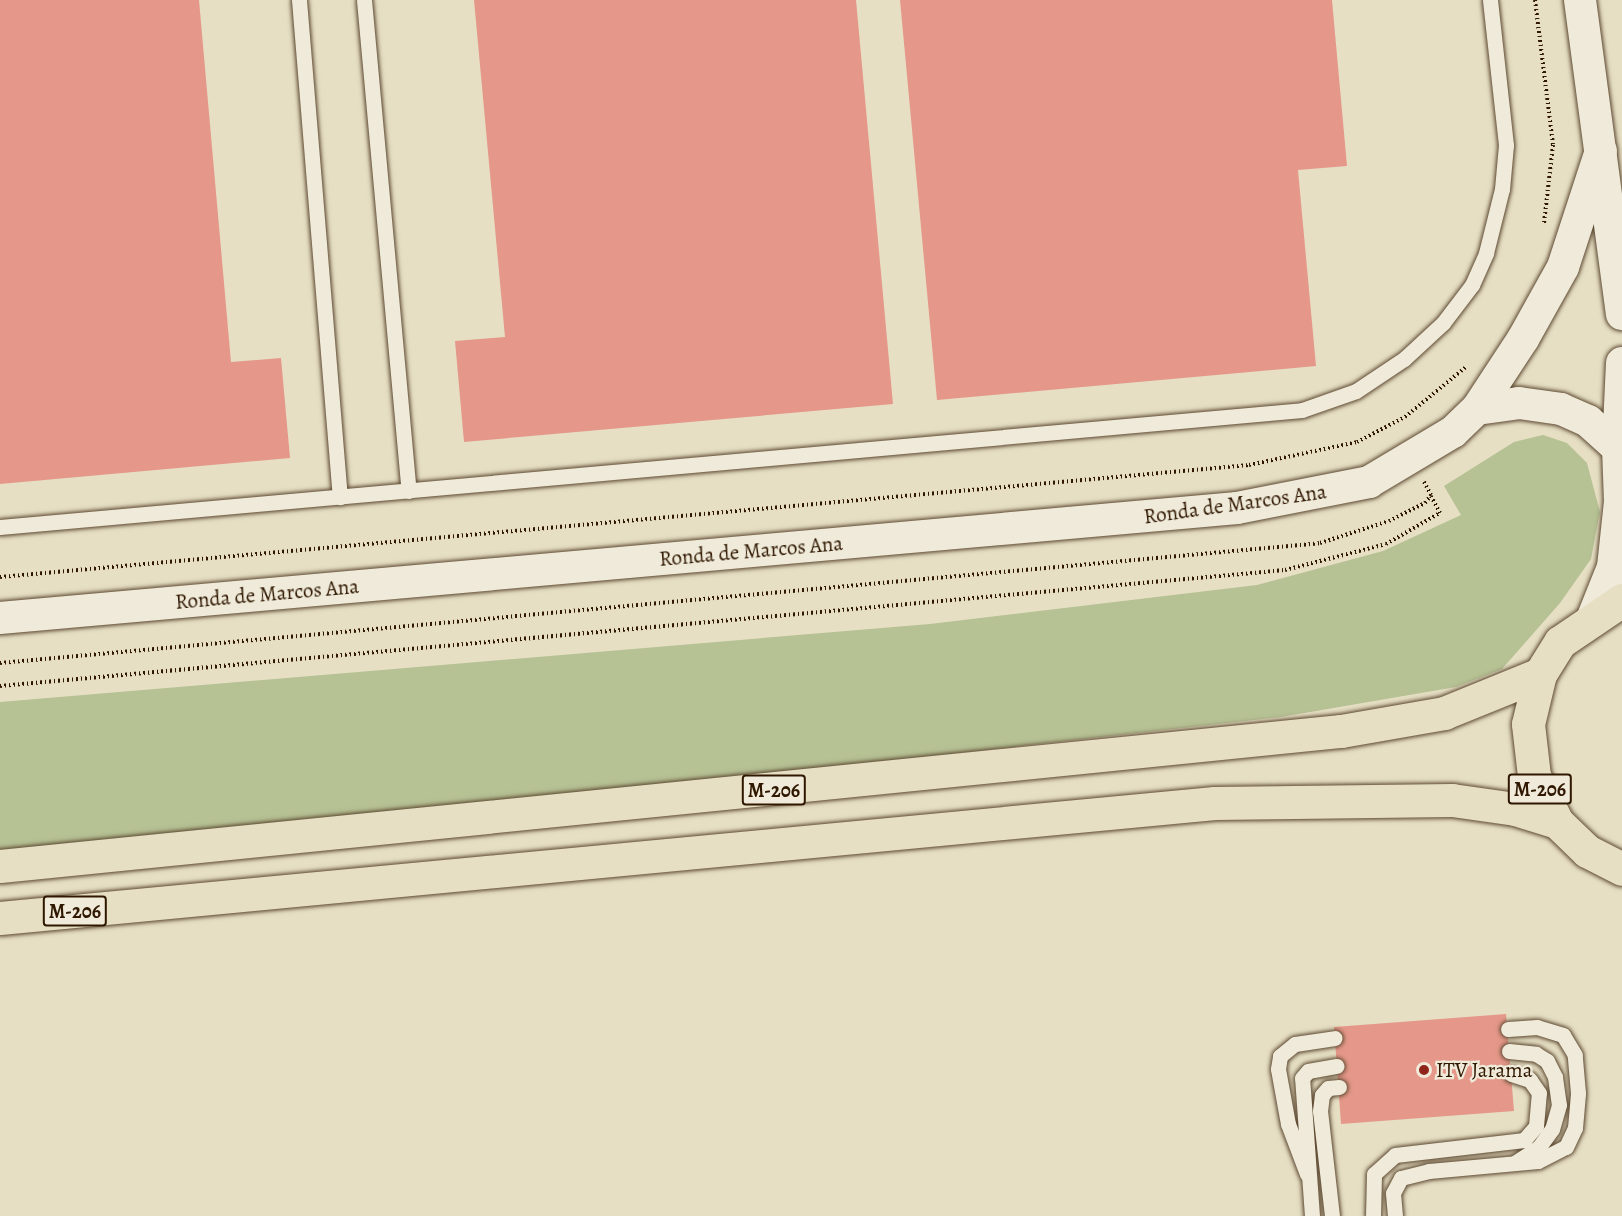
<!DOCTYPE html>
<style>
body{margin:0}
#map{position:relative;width:1622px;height:1216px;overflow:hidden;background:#e6dfc4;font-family:Alegreya,serif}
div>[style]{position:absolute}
.green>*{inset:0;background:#b6c194}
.building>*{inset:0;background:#e59889}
.path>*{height:4px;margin-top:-2px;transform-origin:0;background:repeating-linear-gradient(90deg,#2f1700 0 1.5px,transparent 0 4.5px)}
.roads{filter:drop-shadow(0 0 2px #5d4931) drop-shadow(0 0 2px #5d4931)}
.lane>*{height:15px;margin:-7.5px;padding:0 7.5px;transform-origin:7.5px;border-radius:7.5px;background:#efead9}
.street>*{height:32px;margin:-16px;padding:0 16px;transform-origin:16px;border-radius:16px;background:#efead9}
.primary>*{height:33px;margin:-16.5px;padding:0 16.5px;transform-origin:16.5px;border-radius:16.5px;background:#e6dfc4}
.dots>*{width:16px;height:16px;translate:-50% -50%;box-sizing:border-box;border:3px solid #efead9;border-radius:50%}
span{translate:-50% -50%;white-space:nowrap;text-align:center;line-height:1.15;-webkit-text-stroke:4.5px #efead9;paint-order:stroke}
.shield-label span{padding:2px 4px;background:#efead9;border:2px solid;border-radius:4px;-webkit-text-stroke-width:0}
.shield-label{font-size:20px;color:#2f1700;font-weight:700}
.street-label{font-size:21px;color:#2f1700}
.poi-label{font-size:21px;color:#2f1700}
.left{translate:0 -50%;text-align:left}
</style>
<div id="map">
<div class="green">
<i style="clip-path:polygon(1543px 435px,1567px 443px,1587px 463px,1600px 512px,1591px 559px,1560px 603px,1502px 669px,1456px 687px,1281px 717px,950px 754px,0 852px,0 702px,930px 624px,1257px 585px,1383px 551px,1461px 515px,1444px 486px,1514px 442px)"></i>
</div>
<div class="building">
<i style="clip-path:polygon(0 0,199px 0,231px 362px,281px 358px,290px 458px,0 484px)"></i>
<i style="clip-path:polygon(474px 0,856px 0,893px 404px,464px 442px,455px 341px,505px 337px)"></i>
<i style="clip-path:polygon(900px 0,1332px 0,1347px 166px,1298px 170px,1316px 366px,937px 400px)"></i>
<i style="clip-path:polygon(1506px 1014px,1514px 1111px,1341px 1124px,1334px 1027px)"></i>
</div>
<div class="path">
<i style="left:1535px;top:0;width:146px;rotate:82.9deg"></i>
<i style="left:1553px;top:145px;width:79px;rotate:96.6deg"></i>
<i style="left:0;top:577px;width:1254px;rotate:-5.12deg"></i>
<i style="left:1249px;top:465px;width:110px;rotate:-12deg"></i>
<i style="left:1357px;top:442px;width:54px;rotate:-27.5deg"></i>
<i style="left:1405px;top:417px;width:80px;rotate:-39.4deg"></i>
<i style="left:0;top:663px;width:1325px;rotate:-5.19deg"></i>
<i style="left:1320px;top:543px;width:72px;rotate:-17.7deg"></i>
<i style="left:1389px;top:521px;width:40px;rotate:-26.6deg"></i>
<i style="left:1425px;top:503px;width:10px;rotate:-53deg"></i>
<i style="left:1431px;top:495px;width:15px;rotate:-118deg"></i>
<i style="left:0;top:686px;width:1290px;rotate:-5.16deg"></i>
<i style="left:1285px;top:570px;width:104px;rotate:-14.4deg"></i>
<i style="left:1386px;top:544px;width:62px;rotate:-29.9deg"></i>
<i style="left:1440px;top:513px;width:19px;rotate:-118deg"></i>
</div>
<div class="roads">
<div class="lane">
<i style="left:299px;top:0;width:499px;rotate:85.3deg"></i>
<i style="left:364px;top:0;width:493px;rotate:84.8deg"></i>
<i style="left:0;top:527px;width:1307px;rotate:-5.13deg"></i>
<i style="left:1302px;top:410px;width:57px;rotate:-19.4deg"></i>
<i style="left:1356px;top:391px;width:58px;rotate:-33.7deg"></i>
<i style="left:1404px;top:359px;width:53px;rotate:-42.7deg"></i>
<i style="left:1443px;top:323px;width:48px;rotate:-52.7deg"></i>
<i style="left:1472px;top:285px;width:35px;rotate:-66deg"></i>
<i style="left:1486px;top:253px;width:66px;rotate:-76deg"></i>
<i style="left:1502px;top:189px;width:44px;rotate:-84.8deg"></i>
<i style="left:1506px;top:145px;width:146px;rotate:-96.3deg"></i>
<i style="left:1509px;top:1051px;width:27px;rotate:6deg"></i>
<i style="left:1536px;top:1054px;width:13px;rotate:32deg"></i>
<i style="left:1547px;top:1061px;width:18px;rotate:63deg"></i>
<i style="left:1555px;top:1077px;width:28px;rotate:82deg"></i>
<i style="left:1559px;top:1105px;width:25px;rotate:106deg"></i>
<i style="left:1552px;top:1129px;width:22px;rotate:126deg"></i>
<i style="left:1539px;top:1147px;width:27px;rotate:147deg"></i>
<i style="left:1307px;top:1174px;width:53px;rotate:-110.8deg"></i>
<i style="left:1288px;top:1124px;width:56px;rotate:-100.3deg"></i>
<i style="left:1278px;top:1069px;width:13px;rotate:-81deg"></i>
<i style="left:1280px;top:1056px;width:19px;rotate:-39deg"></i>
<i style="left:1295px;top:1044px;width:40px;rotate:-8.5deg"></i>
<i style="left:1312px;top:1216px;width:138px;rotate:-94.1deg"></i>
<i style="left:1302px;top:1078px;width:9px;rotate:-49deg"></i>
<i style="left:1308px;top:1071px;width:29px;rotate:-10deg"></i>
<i style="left:1332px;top:1216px;width:106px;rotate:-96.5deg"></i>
<i style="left:1320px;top:1111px;width:16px;rotate:-83deg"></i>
<i style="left:1322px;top:1095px;width:9px;rotate:-49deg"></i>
<i style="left:1328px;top:1088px;width:11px;rotate:-5deg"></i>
<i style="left:1373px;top:1216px;width:42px;rotate:-88.6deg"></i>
<i style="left:1374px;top:1174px;width:28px;rotate:-42deg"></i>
<i style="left:1395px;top:1155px;width:130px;rotate:-6.6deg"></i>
<i style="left:1524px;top:1140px;width:18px;rotate:-49deg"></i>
<i style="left:1536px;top:1126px;width:33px;rotate:-85deg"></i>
<i style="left:1539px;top:1093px;width:16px;rotate:-125deg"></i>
<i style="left:1530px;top:1080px;width:20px;rotate:-162deg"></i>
<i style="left:1395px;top:1216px;width:23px;rotate:-95deg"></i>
<i style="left:1393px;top:1193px;width:17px;rotate:-62deg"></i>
<i style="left:1401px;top:1178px;width:29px;rotate:-14deg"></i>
<i style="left:1429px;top:1171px;width:109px;rotate:-5.2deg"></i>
<i style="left:1538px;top:1161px;width:31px;rotate:-27deg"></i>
<i style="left:1566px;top:1147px;width:21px;rotate:-65deg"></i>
<i style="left:1575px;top:1128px;width:35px;rotate:-85deg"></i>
<i style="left:1578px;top:1093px;width:38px;rotate:-95deg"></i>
<i style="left:1575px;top:1055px;width:23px;rotate:-121deg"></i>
<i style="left:1563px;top:1035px;width:27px;rotate:-163deg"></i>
<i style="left:1537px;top:1027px;width:29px;rotate:176deg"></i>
</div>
<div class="street">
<i style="left:1580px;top:0;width:317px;rotate:82.4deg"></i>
<i style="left:1477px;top:409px;width:42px;rotate:-8.1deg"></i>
<i style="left:1519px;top:403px;width:42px;rotate:8.1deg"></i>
<i style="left:1561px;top:409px;width:30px;rotate:24deg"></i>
<i style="left:1588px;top:421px;width:40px;rotate:42deg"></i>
<i style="left:1593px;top:617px;width:54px;rotate:-68.2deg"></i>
<i style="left:1613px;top:567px;width:65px;rotate:-83.9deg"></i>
<i style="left:1620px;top:502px;width:54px;rotate:-92.1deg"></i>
<i style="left:1618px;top:448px;width:85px;rotate:-87.3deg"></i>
<i style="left:0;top:618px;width:1242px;rotate:-5.08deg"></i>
<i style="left:1237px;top:508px;width:135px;rotate:-11.1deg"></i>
<i style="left:1369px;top:482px;width:98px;rotate:-30.8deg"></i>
<i style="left:1453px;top:432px;width:33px;rotate:-44deg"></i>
<i style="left:1477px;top:409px;width:84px;rotate:-56.7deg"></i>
<i style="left:1523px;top:339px;width:82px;rotate:-60.9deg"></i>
<i style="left:1563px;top:267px;width:122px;rotate:-71.9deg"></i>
</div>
<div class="primary">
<i style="left:1622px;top:600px;width:75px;rotate:145.9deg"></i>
<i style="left:1560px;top:642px;width:38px;rotate:122deg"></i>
<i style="left:1540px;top:674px;width:51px;rotate:103.5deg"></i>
<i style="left:1528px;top:724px;width:52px;rotate:83.4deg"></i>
<i style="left:1534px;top:776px;width:51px;rotate:63.4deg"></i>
<i style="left:1557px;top:822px;width:42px;rotate:44deg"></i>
<i style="left:1587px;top:851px;width:39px;rotate:27deg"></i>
<i style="left:0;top:866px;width:1348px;rotate:-5.75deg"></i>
<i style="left:1341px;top:731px;width:105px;rotate:-9.9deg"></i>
<i style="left:1444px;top:713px;width:104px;rotate:-22.1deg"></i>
<i style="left:0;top:918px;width:1220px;rotate:-5.41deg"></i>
<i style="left:1215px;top:803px;width:237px;rotate:-0.7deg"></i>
<i style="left:1452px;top:800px;width:64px;rotate:8.1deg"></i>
<i style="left:1515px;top:809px;width:44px;rotate:17.2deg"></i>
</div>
</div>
<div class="dots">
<i style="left:1424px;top:1070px;background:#8f2418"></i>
</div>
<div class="shield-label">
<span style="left:1540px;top:789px">M-206</span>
<span style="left:774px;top:790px">M-206</span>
<span style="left:75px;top:911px">M-206</span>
</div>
<div class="street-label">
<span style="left:1235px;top:504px;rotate:-8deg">Ronda de Marcos Ana</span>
<span style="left:751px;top:551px;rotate:-5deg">Ronda de Marcos Ana</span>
<span style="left:267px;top:594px;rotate:-5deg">Ronda de Marcos Ana</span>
</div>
<div class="poi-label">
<span class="left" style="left:1436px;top:1070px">ITV Jarama</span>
</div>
</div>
